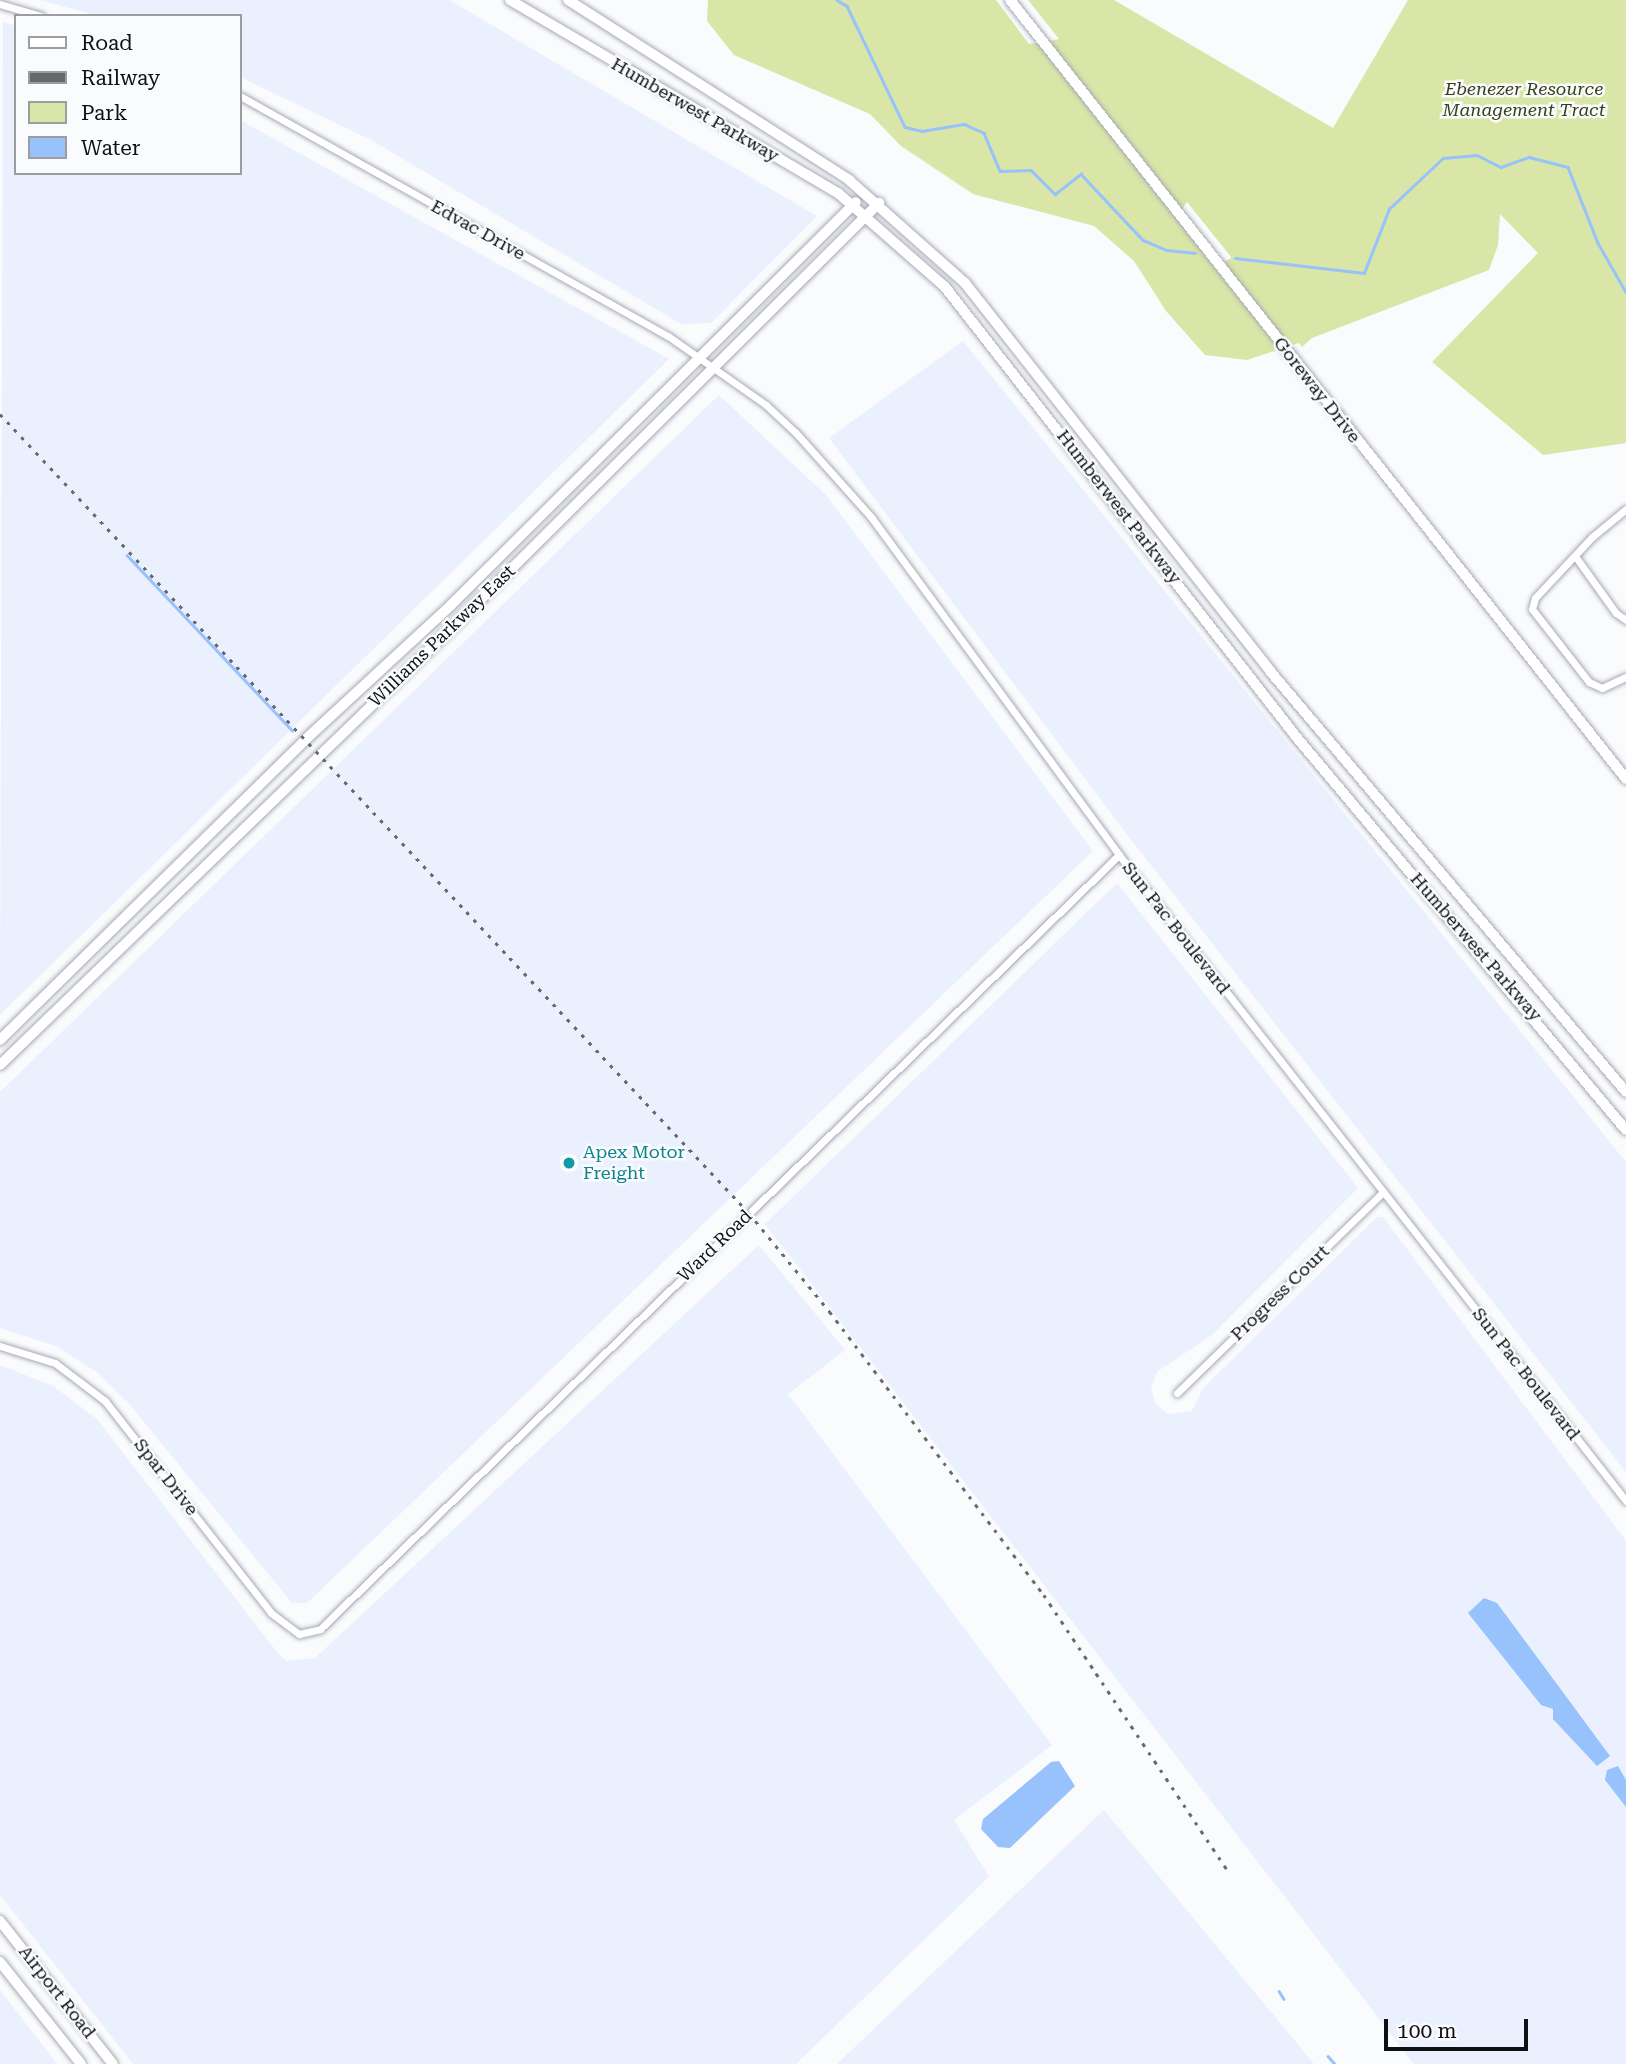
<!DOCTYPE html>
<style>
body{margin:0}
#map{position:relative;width:1626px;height:2064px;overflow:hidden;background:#fafbfd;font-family:"Roboto Serif",serif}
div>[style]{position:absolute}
.built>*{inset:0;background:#eaf0fe}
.green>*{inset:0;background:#d9e6a8}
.water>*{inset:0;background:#97c2fb}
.stream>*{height:2.5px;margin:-1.25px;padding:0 1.25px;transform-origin:1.25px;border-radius:1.25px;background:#97c2fb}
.roads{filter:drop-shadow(0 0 2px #a6aab4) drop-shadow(0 0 2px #a6aab4)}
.street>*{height:7px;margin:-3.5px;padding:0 3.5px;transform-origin:3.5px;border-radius:3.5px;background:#fff}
.secondary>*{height:10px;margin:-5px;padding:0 5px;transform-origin:5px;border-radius:5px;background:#fff}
.rail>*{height:2.5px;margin-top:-1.25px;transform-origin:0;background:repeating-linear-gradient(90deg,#67686b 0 3.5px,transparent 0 10.5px)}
.dots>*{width:19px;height:19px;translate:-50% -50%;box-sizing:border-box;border:4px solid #fafbfd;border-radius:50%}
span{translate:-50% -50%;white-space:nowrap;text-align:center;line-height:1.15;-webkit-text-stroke:5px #fafbfd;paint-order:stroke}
.park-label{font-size:18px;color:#394019;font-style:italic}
.street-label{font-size:18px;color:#0f1013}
.culture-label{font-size:18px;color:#0d838f}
.left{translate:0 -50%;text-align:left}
.legend{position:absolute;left:14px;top:14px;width:228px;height:161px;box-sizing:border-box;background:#fafbfd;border:2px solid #9c9d9f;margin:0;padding:9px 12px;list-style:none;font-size:21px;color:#0f1013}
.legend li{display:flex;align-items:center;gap:14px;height:35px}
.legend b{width:35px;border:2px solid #9c9d9f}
.scale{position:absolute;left:1384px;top:2019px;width:144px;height:32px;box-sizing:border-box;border:4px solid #0f1013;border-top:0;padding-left:9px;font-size:21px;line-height:24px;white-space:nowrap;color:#0f1013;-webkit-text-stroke:5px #fafbfd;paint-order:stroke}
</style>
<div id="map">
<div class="built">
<i style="clip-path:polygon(40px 0,449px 0,817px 216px,711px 323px,681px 324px,371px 140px,240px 77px,240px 16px,98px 16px)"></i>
<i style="clip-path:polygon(3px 22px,16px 26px,16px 173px,240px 173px,240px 120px,669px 359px,0 1015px)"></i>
<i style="clip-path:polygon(963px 341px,1626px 1162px,1626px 1472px,1132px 841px,829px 438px)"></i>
<i style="clip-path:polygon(719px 395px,826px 495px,1093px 851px,307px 1603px,292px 1603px,130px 1405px,98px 1373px,56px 1346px,0 1328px,0 1092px)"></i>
<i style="clip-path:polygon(1117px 883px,1358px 1188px,1212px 1335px,1158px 1371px,1151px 1386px,1155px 1403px,1168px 1414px,1192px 1411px,1203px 1388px,1377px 1217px,1383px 1217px,1626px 1541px,1626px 2064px,1414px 2064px,765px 1224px)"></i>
<i style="clip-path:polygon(759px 1245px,845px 1350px,788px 1394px,1052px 1745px,954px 1820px,989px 1877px,796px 2064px,133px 2064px,0 1895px,0 1365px,53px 1386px,97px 1419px,273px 1647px,286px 1661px,315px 1658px)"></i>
<i style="clip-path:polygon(1104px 1810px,1314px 2064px,837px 2064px)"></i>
<i style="clip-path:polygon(0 1990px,7px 1999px,57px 2064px,0 2064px)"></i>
</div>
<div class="green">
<i style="clip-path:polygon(evenodd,708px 0,996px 0,1029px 44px,1059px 39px,1028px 0,1114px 0,1333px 128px,1408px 0,1626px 0,1626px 443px,1543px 455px,1432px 362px,1538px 253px,1500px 214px,1498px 245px,1489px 270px,1312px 338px,1302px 347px,1299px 343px,1247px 360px,1205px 355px,1166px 311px,1134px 261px,1094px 226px,973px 194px,901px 146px,870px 114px,734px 55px,707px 21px,708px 0,1187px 202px,1231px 257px,1231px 258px,1219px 265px,1181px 211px,1187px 202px)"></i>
</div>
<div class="water">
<i style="clip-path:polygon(1484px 1598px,1497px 1603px,1610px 1756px,1597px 1766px,1553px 1719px,1553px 1709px,1541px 1705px,1468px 1613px)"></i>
<i style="clip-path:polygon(1059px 1761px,1075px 1786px,1010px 1848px,998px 1847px,981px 1829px,983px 1819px,1051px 1762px)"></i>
<i style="clip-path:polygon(1618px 1766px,1626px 1780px,1626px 1807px,1605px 1780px,1607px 1770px)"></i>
</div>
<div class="stream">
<i style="left:837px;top:0;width:12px;rotate:31deg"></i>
<i style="left:847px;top:6px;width:134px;rotate:64.4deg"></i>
<i style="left:905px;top:127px;width:17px;rotate:13deg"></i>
<i style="left:922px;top:131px;width:43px;rotate:-9.5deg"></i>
<i style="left:964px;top:124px;width:22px;rotate:24deg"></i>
<i style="left:984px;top:133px;width:41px;rotate:67.2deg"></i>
<i style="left:1000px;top:171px;width:31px;rotate:-2deg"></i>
<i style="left:1031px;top:170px;width:34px;rotate:45deg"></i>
<i style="left:1055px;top:194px;width:33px;rotate:-38deg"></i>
<i style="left:1081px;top:174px;width:91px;rotate:46.8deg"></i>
<i style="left:1143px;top:240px;width:26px;rotate:23deg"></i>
<i style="left:1167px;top:250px;width:28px;rotate:6deg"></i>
<i style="left:1235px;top:258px;width:130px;rotate:6.6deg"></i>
<i style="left:1364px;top:273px;width:69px;rotate:-68.7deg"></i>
<i style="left:1389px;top:209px;width:74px;rotate:-43.4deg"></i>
<i style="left:1443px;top:158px;width:34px;rotate:-5deg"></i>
<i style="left:1477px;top:155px;width:27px;rotate:27deg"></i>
<i style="left:1501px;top:167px;width:30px;rotate:-20deg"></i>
<i style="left:1529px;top:157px;width:40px;rotate:14.4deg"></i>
<i style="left:1568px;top:167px;width:82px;rotate:68.5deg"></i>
<i style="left:1598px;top:243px;width:56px;rotate:60.3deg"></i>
<i style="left:127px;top:555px;width:241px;rotate:46.7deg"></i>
<i style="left:1279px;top:1991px;width:9px;rotate:58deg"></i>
<i style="left:1328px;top:2056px;width:11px;rotate:49deg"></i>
</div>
<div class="roads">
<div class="street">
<i style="left:0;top:4px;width:43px;rotate:16.3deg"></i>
<i style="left:240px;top:96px;width:491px;rotate:29.3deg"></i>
<i style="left:668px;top:336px;width:120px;rotate:35.1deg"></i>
<i style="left:766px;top:405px;width:41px;rotate:43deg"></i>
<i style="left:796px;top:433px;width:113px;rotate:48.2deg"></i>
<i style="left:871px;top:517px;width:419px;rotate:53.7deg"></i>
<i style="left:1119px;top:855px;width:821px;rotate:51.87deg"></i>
<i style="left:1626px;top:509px;width:44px;rotate:140.5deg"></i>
<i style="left:1592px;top:537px;width:83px;rotate:133.1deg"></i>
<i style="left:1535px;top:598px;width:11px;rotate:105deg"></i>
<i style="left:1532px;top:609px;width:93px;rotate:52deg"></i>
<i style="left:1589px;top:682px;width:14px;rotate:25deg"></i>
<i style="left:1602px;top:688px;width:26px;rotate:-25deg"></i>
<i style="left:1575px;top:556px;width:70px;rotate:54.3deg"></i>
<i style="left:1616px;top:613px;width:12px;rotate:35deg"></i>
<i style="left:0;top:1346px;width:58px;rotate:17.2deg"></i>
<i style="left:55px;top:1363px;width:63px;rotate:37.2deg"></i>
<i style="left:105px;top:1401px;width:269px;rotate:51.9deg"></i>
<i style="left:271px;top:1613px;width:35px;rotate:37deg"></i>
<i style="left:299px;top:1634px;width:22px;rotate:-13deg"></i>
<i style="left:320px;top:1629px;width:1112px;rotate:-44.09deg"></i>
<i style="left:1177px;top:1393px;width:286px;rotate:-44.3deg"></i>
</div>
<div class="secondary">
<i style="left:510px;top:0;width:381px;rotate:30.5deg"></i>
<i style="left:838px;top:193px;width:142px;rotate:41.3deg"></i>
<i style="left:945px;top:287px;width:574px;rotate:52.01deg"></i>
<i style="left:1298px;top:739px;width:510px;rotate:50.01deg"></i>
<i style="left:568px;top:0;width:334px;rotate:32.6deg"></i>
<i style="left:849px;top:180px;width:155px;rotate:41.6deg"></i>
<i style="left:965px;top:283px;width:494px;rotate:51.8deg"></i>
<i style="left:1270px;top:671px;width:551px;rotate:49.78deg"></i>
<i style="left:1010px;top:0;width:993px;rotate:51.66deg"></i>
<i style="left:0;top:1040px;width:429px;rotate:-44.5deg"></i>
<i style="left:306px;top:739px;width:197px;rotate:-42.7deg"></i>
<i style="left:451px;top:605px;width:571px;rotate:-44.86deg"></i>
<i style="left:0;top:1065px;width:641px;rotate:-44.05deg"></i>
<i style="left:461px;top:619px;width:590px;rotate:-44.86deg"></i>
<i style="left:0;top:1921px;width:182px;rotate:51.7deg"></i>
<i style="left:0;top:1962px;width:130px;rotate:51.5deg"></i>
</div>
</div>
<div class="rail">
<i style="left:0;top:414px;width:1095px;rotate:46.85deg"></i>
<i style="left:749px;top:1213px;width:128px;rotate:50.7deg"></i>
<i style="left:830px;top:1312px;width:355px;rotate:52.9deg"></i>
<i style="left:1044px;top:1595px;width:329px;rotate:56.3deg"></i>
</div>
<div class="dots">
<i style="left:569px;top:1163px;background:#0f9aa8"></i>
</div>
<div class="park-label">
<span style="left:1524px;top:100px">Ebenezer Resource<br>Management Tract</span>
</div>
<div class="street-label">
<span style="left:695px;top:110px;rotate:30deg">Humberwest Parkway</span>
<span style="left:478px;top:230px;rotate:29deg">Edvac Drive</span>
<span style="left:1317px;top:390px;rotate:52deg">Goreway Drive</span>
<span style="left:1119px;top:507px;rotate:52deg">Humberwest Parkway</span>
<span style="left:442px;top:636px;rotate:-44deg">Williams Parkway East</span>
<span style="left:1176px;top:928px;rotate:52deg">Sun Pac Boulevard</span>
<span style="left:1476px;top:947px;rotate:49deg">Humberwest Parkway</span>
<span style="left:715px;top:1246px;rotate:-44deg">Ward Road</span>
<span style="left:1280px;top:1293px;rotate:-44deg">Progress Court</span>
<span style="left:1526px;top:1374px;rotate:52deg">Sun Pac Boulevard</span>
<span style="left:166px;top:1477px;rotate:52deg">Spar Drive</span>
<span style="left:57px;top:1992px;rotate:52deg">Airport Road</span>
</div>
<div class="culture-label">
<span class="left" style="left:583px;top:1163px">Apex Motor<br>Freight</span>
</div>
<ul class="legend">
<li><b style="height:9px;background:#fff"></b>Road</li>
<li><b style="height:9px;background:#67686b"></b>Railway</li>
<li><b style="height:19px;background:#d9e6a8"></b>Park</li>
<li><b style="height:19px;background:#97c2fb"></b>Water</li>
</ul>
<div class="scale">100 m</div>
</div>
